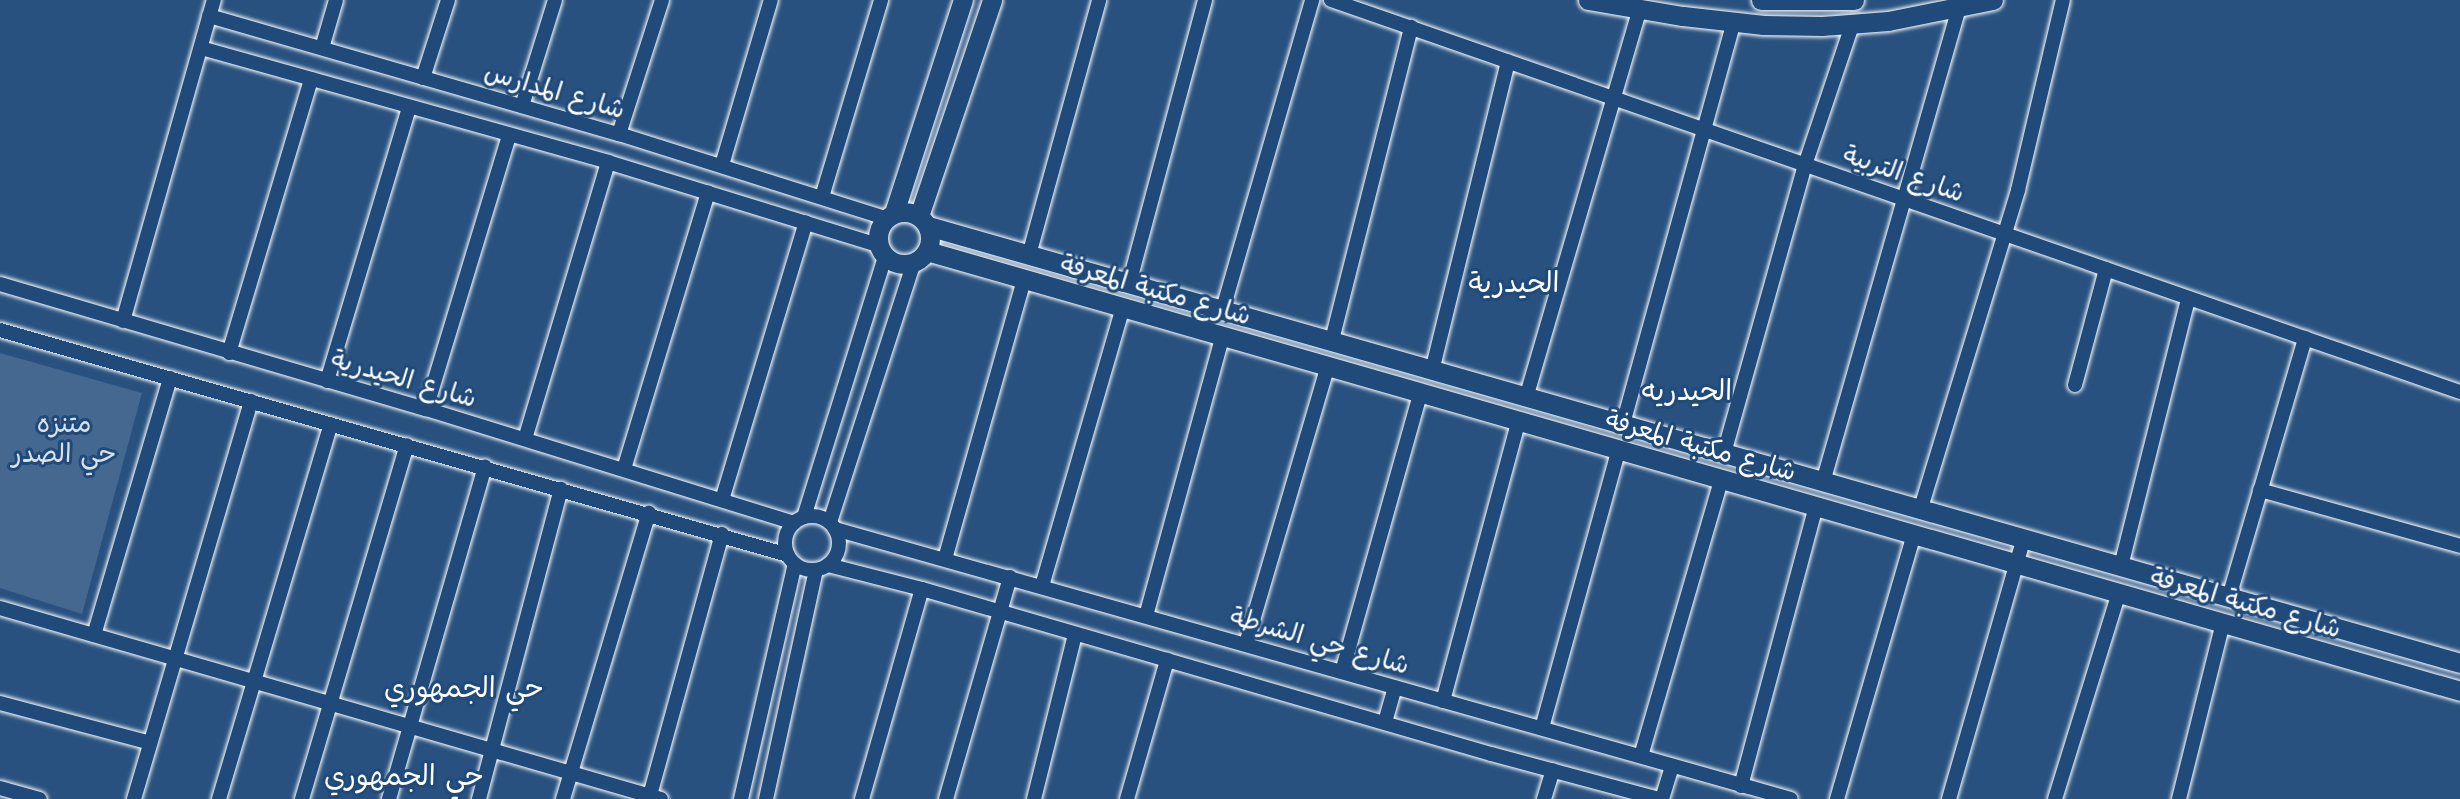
<!DOCTYPE html>
<meta charset="utf-8">
<style>
body{margin:0}
#map{position:relative;width:2460px;height:799px;overflow:hidden;background:#28517f;font-family:"Shantell Sans","Playpen Sans Arabic",sans-serif}
div>[style]{position:absolute}
.green>*{inset:0;background:#446890}
.roads{filter:drop-shadow(0 0 2px #fff) drop-shadow(0 0 2px #fff)}
.street>*{height:14px;margin:-7px;padding:0 7px;transform-origin:7px;border-radius:7px;background:#1f4a7a}
.street>.ring{margin:-7px;padding:0;box-sizing:content-box;background:none;border:14px solid #1f4a7a;border-radius:50%}
.secondary>*{height:19px;margin:-9.5px;padding:0 9.5px;transform-origin:9.5px;border-radius:9.5px;background:#1f4a7a}
.secondary>.ring{margin:-9.5px;padding:0;box-sizing:content-box;background:none;border:19px solid #1f4a7a;border-radius:50%}
span{translate:-50% -50%;white-space:nowrap;text-align:center;line-height:1.15;-webkit-text-stroke:6px #1f4a7a;paint-order:stroke}
.street-label{font-size:26px;color:#fff}
.park-label{font-size:26px;color:#dae1e9}
.neighbourhood-label{font-size:28px;color:#fff}
</style>
<div id="map">
<div class="green">
<i style="clip-path:polygon(0 353px,142px 393px,82px 614px,0 588px)"></i>
</div>
<div class="roads">
<div class="street">
<i style="left:1331px;top:0;width:1195px;rotate:19.15deg"></i>
<i style="left:209px;top:16px;width:427px;rotate:16.1deg"></i>
<i style="left:619px;top:134px;width:280px;rotate:17.5deg"></i>
<i style="left:201px;top:48px;width:423px;rotate:15.6deg"></i>
<i style="left:608px;top:162px;width:282px;rotate:17.1deg"></i>
<i style="left:322px;top:48px;width:50px;rotate:-73.7deg"></i>
<i style="left:423px;top:78px;width:82px;rotate:-72.2deg"></i>
<i style="left:522px;top:106px;width:111px;rotate:-72.7deg"></i>
<i style="left:619px;top:134px;width:141px;rotate:-72.2deg"></i>
<i style="left:722px;top:165px;width:172px;rotate:-73.5deg"></i>
<i style="left:822px;top:197px;width:206px;rotate:-73.3deg"></i>
<i style="left:1029px;top:255px;width:264px;rotate:-74.6deg"></i>
<i style="left:0;top:284px;width:444px;rotate:16.4deg"></i>
<i style="left:426px;top:409px;width:385px;rotate:17.2deg"></i>
<i style="left:1129px;top:284px;width:294px;rotate:-75deg"></i>
<i style="left:1223px;top:309px;width:322px;rotate:-73.9deg"></i>
<i style="left:123px;top:321px;width:334px;rotate:-74.2deg"></i>
<i style="left:0;top:330px;width:819px;rotate:15.94deg"></i>
<i style="left:1332px;top:340px;width:323px;rotate:-75.8deg"></i>
<i style="left:229px;top:353px;width:286px;rotate:-73.3deg"></i>
<i style="left:1432px;top:371px;width:319px;rotate:-76.2deg"></i>
<i style="left:327px;top:381px;width:286px;rotate:-73.3deg"></i>
<i style="left:2075px;top:385px;width:120px;rotate:-75deg"></i>
<i style="left:1526px;top:398px;width:405px;rotate:-73.7deg"></i>
<i style="left:426px;top:409px;width:286px;rotate:-73.1deg"></i>
<i style="left:1623px;top:424px;width:418px;rotate:-74.6deg"></i>
<i style="left:525px;top:439px;width:289px;rotate:-73.3deg"></i>
<i style="left:1724px;top:453px;width:299px;rotate:-74.3deg"></i>
<i style="left:1805px;top:165px;width:148px;rotate:-71.4deg"></i>
<i style="left:624px;top:469px;width:289px;rotate:-73.1deg"></i>
<i style="left:1823px;top:482px;width:494px;rotate:-74deg"></i>
<i style="left:2260px;top:490px;width:208px;rotate:15.6deg"></i>
<i style="left:722px;top:500px;width:290px;rotate:-73.2deg"></i>
<i style="left:1920px;top:511px;width:336px;rotate:-73deg"></i>
<i style="left:2018px;top:190px;width:195px;rotate:-76.7deg"></i>
<i class="ring" style="left:785px;top:516px;width:40px;height:40px"></i>
<i style="left:804px;top:517px;width:272px;rotate:-72.7deg"></i>
<i style="left:830px;top:522px;width:273px;rotate:-72.1deg"></i>
<i style="left:835px;top:529px;width:993px;rotate:15.77deg"></i>
<i style="left:945px;top:559px;width:291px;rotate:-74.2deg"></i>
<i style="left:828px;top:565px;width:97px;rotate:14.3deg"></i>
<i style="left:922px;top:589px;width:592px;rotate:16.17deg"></i>
<i style="left:1491px;top:754px;width:174px;rotate:15deg"></i>
<i style="left:2121px;top:566px;width:275px;rotate:-75.9deg"></i>
<i style="left:1042px;top:586px;width:291px;rotate:-73.8deg"></i>
<i style="left:2229px;top:597px;width:270px;rotate:-73.6deg"></i>
<i style="left:0;top:608px;width:688px;rotate:16.12deg"></i>
<i style="left:1146px;top:616px;width:291px;rotate:-74.7deg"></i>
<i style="left:94px;top:635px;width:268px;rotate:-73.5deg"></i>
<i style="left:1246px;top:644px;width:291px;rotate:-73.6deg"></i>
<i style="left:1342px;top:672px;width:292px;rotate:-74.3deg"></i>
<i style="left:1443px;top:701px;width:292px;rotate:-74.9deg"></i>
<i style="left:0;top:703px;width:155px;rotate:14.9deg"></i>
<i style="left:1385px;top:722px;width:36px;rotate:-74deg"></i>
<i style="left:1542px;top:728px;width:289px;rotate:-74.6deg"></i>
<i style="left:1641px;top:756px;width:290px;rotate:-73.8deg"></i>
<i style="left:1741px;top:786px;width:290px;rotate:-75deg"></i>
<i style="left:0;top:788px;width:41px;rotate:15.4deg"></i>
<i style="left:134px;top:799px;width:415px;rotate:-73.6deg"></i>
<i style="left:219px;top:799px;width:391px;rotate:-73.4deg"></i>
<i style="left:302px;top:799px;width:369px;rotate:-73.5deg"></i>
<i style="left:389px;top:799px;width:346px;rotate:-73.9deg"></i>
<i style="left:479px;top:799px;width:321px;rotate:-75.2deg"></i>
<i style="left:563px;top:799px;width:299px;rotate:-73.3deg"></i>
<i style="left:649px;top:799px;width:275px;rotate:-74.6deg"></i>
<i style="left:741px;top:799px;width:241px;rotate:-77.1deg"></i>
<i style="left:766px;top:799px;width:234px;rotate:-77.7deg"></i>
<i style="left:862px;top:799px;width:218px;rotate:-74.1deg"></i>
<i style="left:946px;top:799px;width:231px;rotate:-73.9deg"></i>
<i style="left:1034px;top:799px;width:170px;rotate:-76deg"></i>
<i style="left:1127px;top:799px;width:145px;rotate:-73.9deg"></i>
<i style="left:1544px;top:799px;width:30px;rotate:-73deg"></i>
<i style="left:1662px;top:799px;width:34px;rotate:-73deg"></i>
<i style="left:1837px;top:799px;width:276px;rotate:-73.8deg"></i>
<i style="left:1949px;top:799px;width:272px;rotate:-74deg"></i>
<i style="left:2055px;top:799px;width:217px;rotate:-72.8deg"></i>
<i style="left:2179px;top:799px;width:181px;rotate:-76deg"></i>
</div>
<div class="secondary">
<i style="left:1588px;top:0;width:96px;rotate:9.6deg"></i>
<i style="left:1683px;top:16px;width:81px;rotate:6.4deg"></i>
<i style="left:1763px;top:25px;width:59px;rotate:1deg"></i>
<i style="left:1822px;top:26px;width:66px;rotate:-4.3deg"></i>
<i style="left:1888px;top:21px;width:107px;rotate:-11.3deg"></i>
<i style="left:1761px;top:0;width:93px"></i>
<i class="ring" style="left:878px;top:212px;width:33px;height:33px"></i>
<i style="left:894px;top:213px;width:224px;rotate:-72.1deg"></i>
<i style="left:919px;top:216px;width:228px;rotate:-71.3deg"></i>
<i style="left:928px;top:226px;width:1593px;rotate:15.92deg"></i>
<i style="left:927px;top:251px;width:1595px;rotate:16.01deg"></i>
</div>
</div>
<div class="street-label">
<span style="left:555px;top:90px;rotate:16deg">شارع المدارس</span>
<span style="left:1904px;top:173px;rotate:19deg">شارع التربية</span>
<span style="left:1156px;top:289px;rotate:16deg">شارع مكتبة المعرفة</span>
<span style="left:404px;top:378px;rotate:16deg">شارع الحيدرية</span>
<span style="left:1701px;top:445px;rotate:16deg">شارع مكتبة المعرفة</span>
<span style="left:2246px;top:602px;rotate:16deg">شارع مكتبة المعرفة</span>
<span style="left:1320px;top:640px;rotate:16deg">شارع حي الشرطة</span>
</div>
<div class="park-label">
<span style="left:64px;top:438px">متنزه<br>حي الصدر</span>
</div>
<div class="neighbourhood-label">
<span style="left:1514px;top:282px">الحيدرية</span>
<span style="left:1687px;top:390px">الحيدريه</span>
<span style="left:464px;top:687px">حي الجمهوري</span>
<span style="left:404px;top:775px">حي الجمهوري</span>
</div>
</div>
